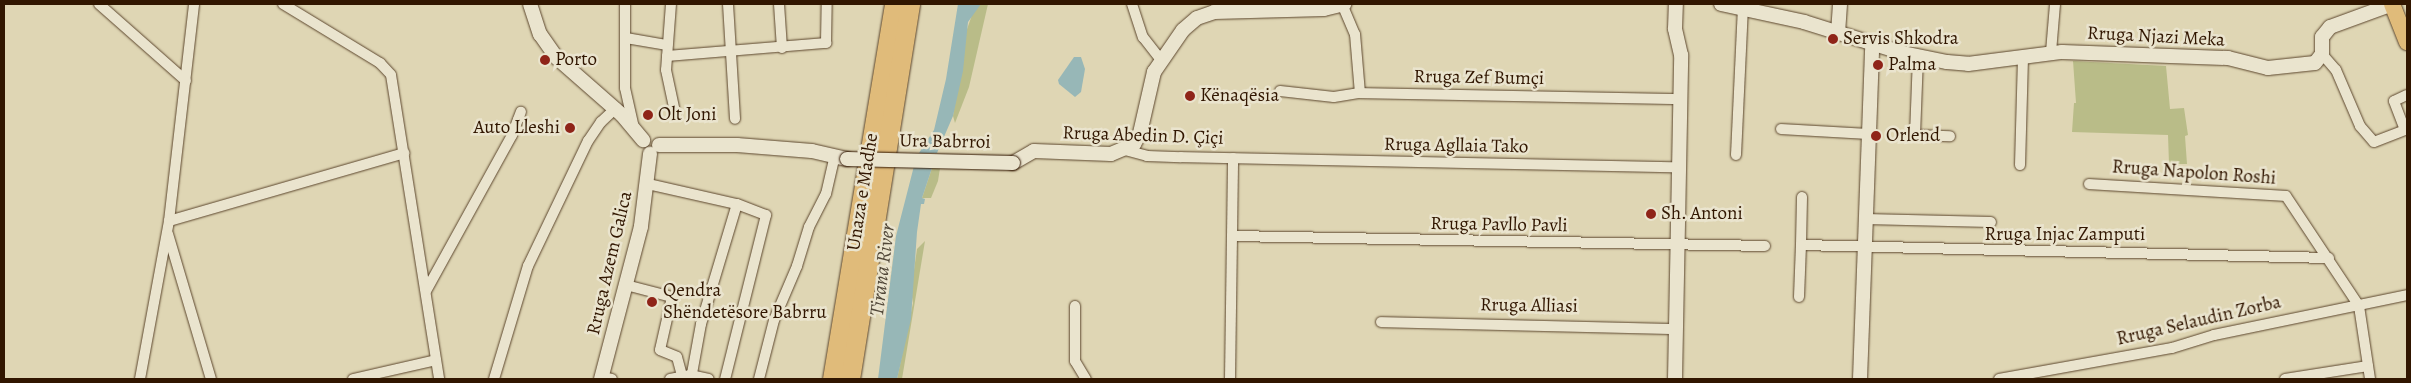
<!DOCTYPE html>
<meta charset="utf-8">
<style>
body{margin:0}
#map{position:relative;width:2411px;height:383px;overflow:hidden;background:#dfd6b4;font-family:Alegreya,serif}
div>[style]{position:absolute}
.green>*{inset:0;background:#b9bc88}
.water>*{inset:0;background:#97b7b7}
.roads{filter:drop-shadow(0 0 1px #5c462d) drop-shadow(0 0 1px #5c462d)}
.street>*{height:10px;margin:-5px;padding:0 5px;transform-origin:5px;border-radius:5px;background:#eae4ce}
.secondary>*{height:14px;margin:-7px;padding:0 7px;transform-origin:7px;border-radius:7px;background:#eae4ce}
.primary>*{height:16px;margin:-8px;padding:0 8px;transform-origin:8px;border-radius:8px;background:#e0bb7a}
.highway>*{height:19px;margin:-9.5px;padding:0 9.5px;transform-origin:9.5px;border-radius:9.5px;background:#e0bb7a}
.bridges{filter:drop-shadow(0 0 1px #311600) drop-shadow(0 0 1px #311600)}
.secondary-bridge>*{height:14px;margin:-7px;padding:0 7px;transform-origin:7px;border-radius:7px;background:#eae4ce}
.dots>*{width:14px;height:14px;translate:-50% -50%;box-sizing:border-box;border:2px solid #eae4ce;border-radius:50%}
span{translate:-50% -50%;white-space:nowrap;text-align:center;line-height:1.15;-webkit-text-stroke:5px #eae4ce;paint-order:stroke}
.street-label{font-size:19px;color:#311600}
.poi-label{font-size:19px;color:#311600}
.left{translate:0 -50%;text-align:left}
.right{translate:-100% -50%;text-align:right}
.water-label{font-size:20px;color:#504637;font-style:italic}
.frame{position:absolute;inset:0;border:5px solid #311600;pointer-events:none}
</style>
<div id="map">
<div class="green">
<i style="clip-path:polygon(981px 4px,988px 4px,969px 87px,955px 123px,953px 116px,964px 38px,974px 9px)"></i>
<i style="clip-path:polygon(2073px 61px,2166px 66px,2170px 109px,2184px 108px,2188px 135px,2185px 136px,2187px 164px,2169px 164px,2168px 135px,2072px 132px,2074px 103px,2076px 103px)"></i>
<i style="clip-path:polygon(932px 168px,940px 168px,938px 181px,931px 198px,922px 198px)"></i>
<i style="clip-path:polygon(925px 241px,902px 379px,897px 379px,913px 303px,911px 291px,917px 249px)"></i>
</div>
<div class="water">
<i style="clip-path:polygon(958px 4px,981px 4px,968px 22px,963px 71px,953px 116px,937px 153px,919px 153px,934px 130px,946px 79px)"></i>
<i style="clip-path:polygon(1074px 57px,1081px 57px,1085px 69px,1081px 92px,1075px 97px,1059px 84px,1058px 80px)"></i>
<i style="clip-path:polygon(914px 166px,932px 168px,922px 198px,925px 199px,924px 204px,921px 204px,917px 232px,911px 319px,897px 379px,878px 379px,896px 236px)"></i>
</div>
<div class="roads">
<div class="street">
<i style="left:99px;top:4px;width:116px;rotate:41.5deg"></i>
<i style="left:283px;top:4px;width:114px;rotate:31.3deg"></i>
<i style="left:380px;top:63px;width:16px;rotate:47deg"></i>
<i style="left:391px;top:75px;width:308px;rotate:81deg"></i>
<i style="left:625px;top:4px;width:84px;rotate:90deg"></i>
<i style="left:625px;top:88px;width:41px;rotate:77.3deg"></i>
<i style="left:671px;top:4px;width:66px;rotate:94.3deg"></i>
<i style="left:666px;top:70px;width:43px;rotate:77.9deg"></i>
<i style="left:728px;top:4px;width:115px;rotate:86.5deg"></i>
<i style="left:779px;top:4px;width:44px;rotate:86.1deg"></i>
<i style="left:1132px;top:4px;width:35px;rotate:72deg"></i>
<i style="left:1143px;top:37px;width:31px;rotate:52deg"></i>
<i style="left:1342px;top:4px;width:33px;rotate:67deg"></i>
<i style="left:1355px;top:34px;width:59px;rotate:85.2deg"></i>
<i style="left:626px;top:38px;width:42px;rotate:9.7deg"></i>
<i style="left:2051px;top:52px;width:48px;rotate:-85.2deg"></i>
<i style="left:2322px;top:54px;width:21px;rotate:49deg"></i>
<i style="left:2336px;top:70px;width:61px;rotate:66.8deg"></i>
<i style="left:2360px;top:126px;width:21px;rotate:49deg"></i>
<i style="left:2374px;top:142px;width:33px;rotate:-21deg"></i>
<i style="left:2405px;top:130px;width:31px;rotate:-111deg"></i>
<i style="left:2394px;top:101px;width:14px;rotate:-25deg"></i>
<i style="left:667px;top:56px;width:160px;rotate:-4.7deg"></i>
<i style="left:826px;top:43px;width:39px;rotate:-89deg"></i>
<i style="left:1918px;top:57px;width:78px;rotate:92.2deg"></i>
<i style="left:1915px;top:135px;width:35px;rotate:2deg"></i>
<i style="left:1280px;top:91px;width:54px;rotate:6.3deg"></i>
<i style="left:1334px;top:97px;width:26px;rotate:-9deg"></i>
<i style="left:1360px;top:93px;width:320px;rotate:1.1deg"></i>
<i style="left:1781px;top:129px;width:87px;rotate:3.3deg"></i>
<i style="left:1125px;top:150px;width:23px;rotate:15deg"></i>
<i style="left:1147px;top:156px;width:34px;rotate:2deg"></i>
<i style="left:1181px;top:157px;width:498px;rotate:1.2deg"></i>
<i style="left:1736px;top:155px;width:147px;rotate:-87.3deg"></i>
<i style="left:2020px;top:165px;width:108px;rotate:-88.4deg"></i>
<i style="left:648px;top:184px;width:91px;rotate:12.7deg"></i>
<i style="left:737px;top:204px;width:31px;rotate:21deg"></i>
<i style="left:766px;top:215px;width:169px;rotate:104deg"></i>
<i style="left:2089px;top:184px;width:197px;rotate:3.5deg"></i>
<i style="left:2286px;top:196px;width:132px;rotate:56.4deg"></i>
<i style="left:2359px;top:306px;width:74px;rotate:81.4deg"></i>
<i style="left:1802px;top:197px;width:48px;rotate:91.2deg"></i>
<i style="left:1801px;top:245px;width:528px;rotate:1.41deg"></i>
<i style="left:1865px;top:219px;width:126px;rotate:1.4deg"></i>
<i style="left:169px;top:221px;width:245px;rotate:-16.1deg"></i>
<i style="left:168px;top:234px;width:151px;rotate:73.5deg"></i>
<i style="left:1232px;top:236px;width:533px;rotate:1.07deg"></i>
<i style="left:626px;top:285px;width:48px;rotate:14.6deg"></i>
<i style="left:672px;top:297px;width:54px;rotate:102.8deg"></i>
<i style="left:660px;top:350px;width:18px;rotate:22deg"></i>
<i style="left:677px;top:357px;width:20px;rotate:75deg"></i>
<i style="left:426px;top:291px;width:178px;rotate:-61.1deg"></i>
<i style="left:512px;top:135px;width:25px;rotate:-69deg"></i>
<i style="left:1799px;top:297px;width:52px;rotate:-87.8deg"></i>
<i style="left:1075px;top:306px;width:55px;rotate:90deg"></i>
<i style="left:1075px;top:361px;width:21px;rotate:59deg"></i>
<i style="left:1381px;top:322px;width:295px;rotate:1.4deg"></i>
<i style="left:602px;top:377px;width:10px;rotate:11deg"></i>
<i style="left:140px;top:379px;width:161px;rotate:-79.6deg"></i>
<i style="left:169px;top:221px;width:218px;rotate:-83.4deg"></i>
<i style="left:353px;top:379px;width:85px;rotate:-12.9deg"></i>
<i style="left:494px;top:379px;width:118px;rotate:-73.3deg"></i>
<i style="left:528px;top:266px;width:139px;rotate:-64.4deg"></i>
<i style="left:588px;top:141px;width:23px;rotate:-56deg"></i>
<i style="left:601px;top:122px;width:21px;rotate:-43deg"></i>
<i style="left:670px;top:379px;width:20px;rotate:-11deg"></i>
<i style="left:690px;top:375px;width:19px;rotate:12deg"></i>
<i style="left:691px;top:379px;width:56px;rotate:-79.7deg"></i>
<i style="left:701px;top:324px;width:125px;rotate:-73.3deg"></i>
<i style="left:759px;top:379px;width:61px;rotate:-75.7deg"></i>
<i style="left:774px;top:320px;width:59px;rotate:-66.9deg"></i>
<i style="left:797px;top:266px;width:41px;rotate:-72.9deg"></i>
<i style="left:809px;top:227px;width:37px;rotate:-63deg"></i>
<i style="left:826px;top:194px;width:37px;rotate:-77deg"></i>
<i style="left:1230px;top:379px;width:221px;rotate:-89.2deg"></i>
<i style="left:1999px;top:379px;width:176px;rotate:-10.2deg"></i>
<i style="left:2172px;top:348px;width:44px;rotate:-17.2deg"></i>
<i style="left:2214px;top:335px;width:197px;rotate:-11.7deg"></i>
<i style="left:2285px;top:379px;width:84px;rotate:-8.9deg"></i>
</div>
<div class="secondary">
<i style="left:530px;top:4px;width:32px;rotate:72deg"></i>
<i style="left:540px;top:34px;width:29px;rotate:55deg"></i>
<i style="left:557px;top:58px;width:86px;rotate:41.2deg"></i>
<i style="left:622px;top:115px;width:33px;rotate:50deg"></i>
<i style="left:1721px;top:4px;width:85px;rotate:12.2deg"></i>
<i style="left:1804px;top:22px;width:104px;rotate:17.4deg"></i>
<i style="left:1903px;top:53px;width:45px;rotate:11.6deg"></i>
<i style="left:1947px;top:62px;width:21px;rotate:5deg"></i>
<i style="left:1968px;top:64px;width:95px;rotate:-7.3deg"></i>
<i style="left:2062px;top:52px;width:166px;rotate:2.1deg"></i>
<i style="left:2228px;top:58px;width:41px;rotate:14deg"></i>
<i style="left:2268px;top:68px;width:47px;rotate:-6.1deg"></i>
<i style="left:2315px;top:63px;width:11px;rotate:-52deg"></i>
<i style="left:2322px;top:54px;width:17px;rotate:-90deg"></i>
<i style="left:2322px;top:37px;width:13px;rotate:-51deg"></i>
<i style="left:2330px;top:27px;width:67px;rotate:-20.1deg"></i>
<i style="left:1838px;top:33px;width:29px;rotate:-86deg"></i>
<i style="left:659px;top:145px;width:78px"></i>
<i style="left:737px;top:145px;width:75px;rotate:4.6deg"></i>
<i style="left:812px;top:151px;width:36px;rotate:13deg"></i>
<i style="left:1013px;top:163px;width:24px;rotate:-30deg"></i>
<i style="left:1034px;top:151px;width:77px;rotate:2.2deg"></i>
<i style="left:1111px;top:154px;width:25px;rotate:-23deg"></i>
<i style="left:1134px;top:144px;width:13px;rotate:-61deg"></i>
<i style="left:1140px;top:133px;width:63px;rotate:-77.1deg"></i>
<i style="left:1154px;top:72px;width:51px;rotate:-55.4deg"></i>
<i style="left:1183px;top:30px;width:18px;rotate:-41deg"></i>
<i style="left:1197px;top:18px;width:18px;rotate:-19deg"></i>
<i style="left:1214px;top:12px;width:110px;rotate:-1.6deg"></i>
<i style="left:1324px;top:9px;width:21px;rotate:-14deg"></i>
<i style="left:601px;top:379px;width:158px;rotate:-75.3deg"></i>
<i style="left:641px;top:226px;width:73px;rotate:-82.9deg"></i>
<i style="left:1675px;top:379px;width:324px;rotate:-88.9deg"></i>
<i style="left:1681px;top:55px;width:27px;rotate:-103deg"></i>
<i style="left:1675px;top:29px;width:25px;rotate:-88deg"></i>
<i style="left:1860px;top:379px;width:335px;rotate:-87.9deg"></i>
</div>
<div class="primary">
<i style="left:2392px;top:4px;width:41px;rotate:68.5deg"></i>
</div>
<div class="highway">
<i style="left:832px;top:379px;width:380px;rotate:-80.6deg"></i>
<i style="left:850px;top:379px;width:380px;rotate:-80.9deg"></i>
</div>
</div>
<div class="bridges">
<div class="secondary-bridge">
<i style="left:847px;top:159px;width:166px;rotate:1.4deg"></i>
</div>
</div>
<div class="dots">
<i style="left:1833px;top:39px;background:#8f2418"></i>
<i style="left:545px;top:60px;background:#8f2418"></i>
<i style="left:1878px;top:65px;background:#8f2418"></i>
<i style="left:1190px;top:96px;background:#8f2418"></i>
<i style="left:648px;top:115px;background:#8f2418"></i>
<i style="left:570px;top:128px;background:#8f2418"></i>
<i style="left:1876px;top:136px;background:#8f2418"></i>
<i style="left:1651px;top:214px;background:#8f2418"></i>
<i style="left:652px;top:302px;background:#8f2418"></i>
</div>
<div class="street-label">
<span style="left:2156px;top:37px;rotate:3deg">Rruga Njazi Meka</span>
<span style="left:1479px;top:78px;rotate:1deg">Rruga Zef Bumçi</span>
<span style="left:1143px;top:136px;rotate:2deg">Rruga Abedin D. Çiçi</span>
<span style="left:945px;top:142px;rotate:1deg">Ura Babrroi</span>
<span style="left:1456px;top:146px;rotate:1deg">Rruga Agllaia Tako</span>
<span style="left:2194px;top:173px;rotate:4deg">Rruga Napolon Roshi</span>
<span style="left:863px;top:192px;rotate:-81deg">Unaza e Madhe</span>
<span style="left:1499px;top:225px;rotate:1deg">Rruga Pavllo Pavli</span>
<span style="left:2065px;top:235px">Rruga Injac Zamputi</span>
<span style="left:610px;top:263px;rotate:-77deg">Rruga Azem Galica</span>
<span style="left:1529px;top:306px;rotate:1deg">Rruga Alliasi</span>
<span style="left:2199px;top:321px;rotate:-13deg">Rruga Selaudin Zorba</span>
</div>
<div class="poi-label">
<span class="left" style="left:1843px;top:39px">Servis Shkodra</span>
<span class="left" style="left:555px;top:60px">Porto</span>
<span class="left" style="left:1888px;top:65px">Palma</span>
<span class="left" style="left:1200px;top:96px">Kënaqësia</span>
<span class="left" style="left:658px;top:115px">Olt Joni</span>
<span class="right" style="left:560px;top:128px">Auto Lleshi</span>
<span class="left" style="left:1886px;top:136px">Orlend</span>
<span class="left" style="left:1661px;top:214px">Sh. Antoni</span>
<span class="left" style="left:663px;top:302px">Qendra<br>Shëndetësore Babrru</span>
</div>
<div class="water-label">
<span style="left:882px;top:270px;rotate:-83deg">Tirana River</span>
</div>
<div class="frame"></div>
</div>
